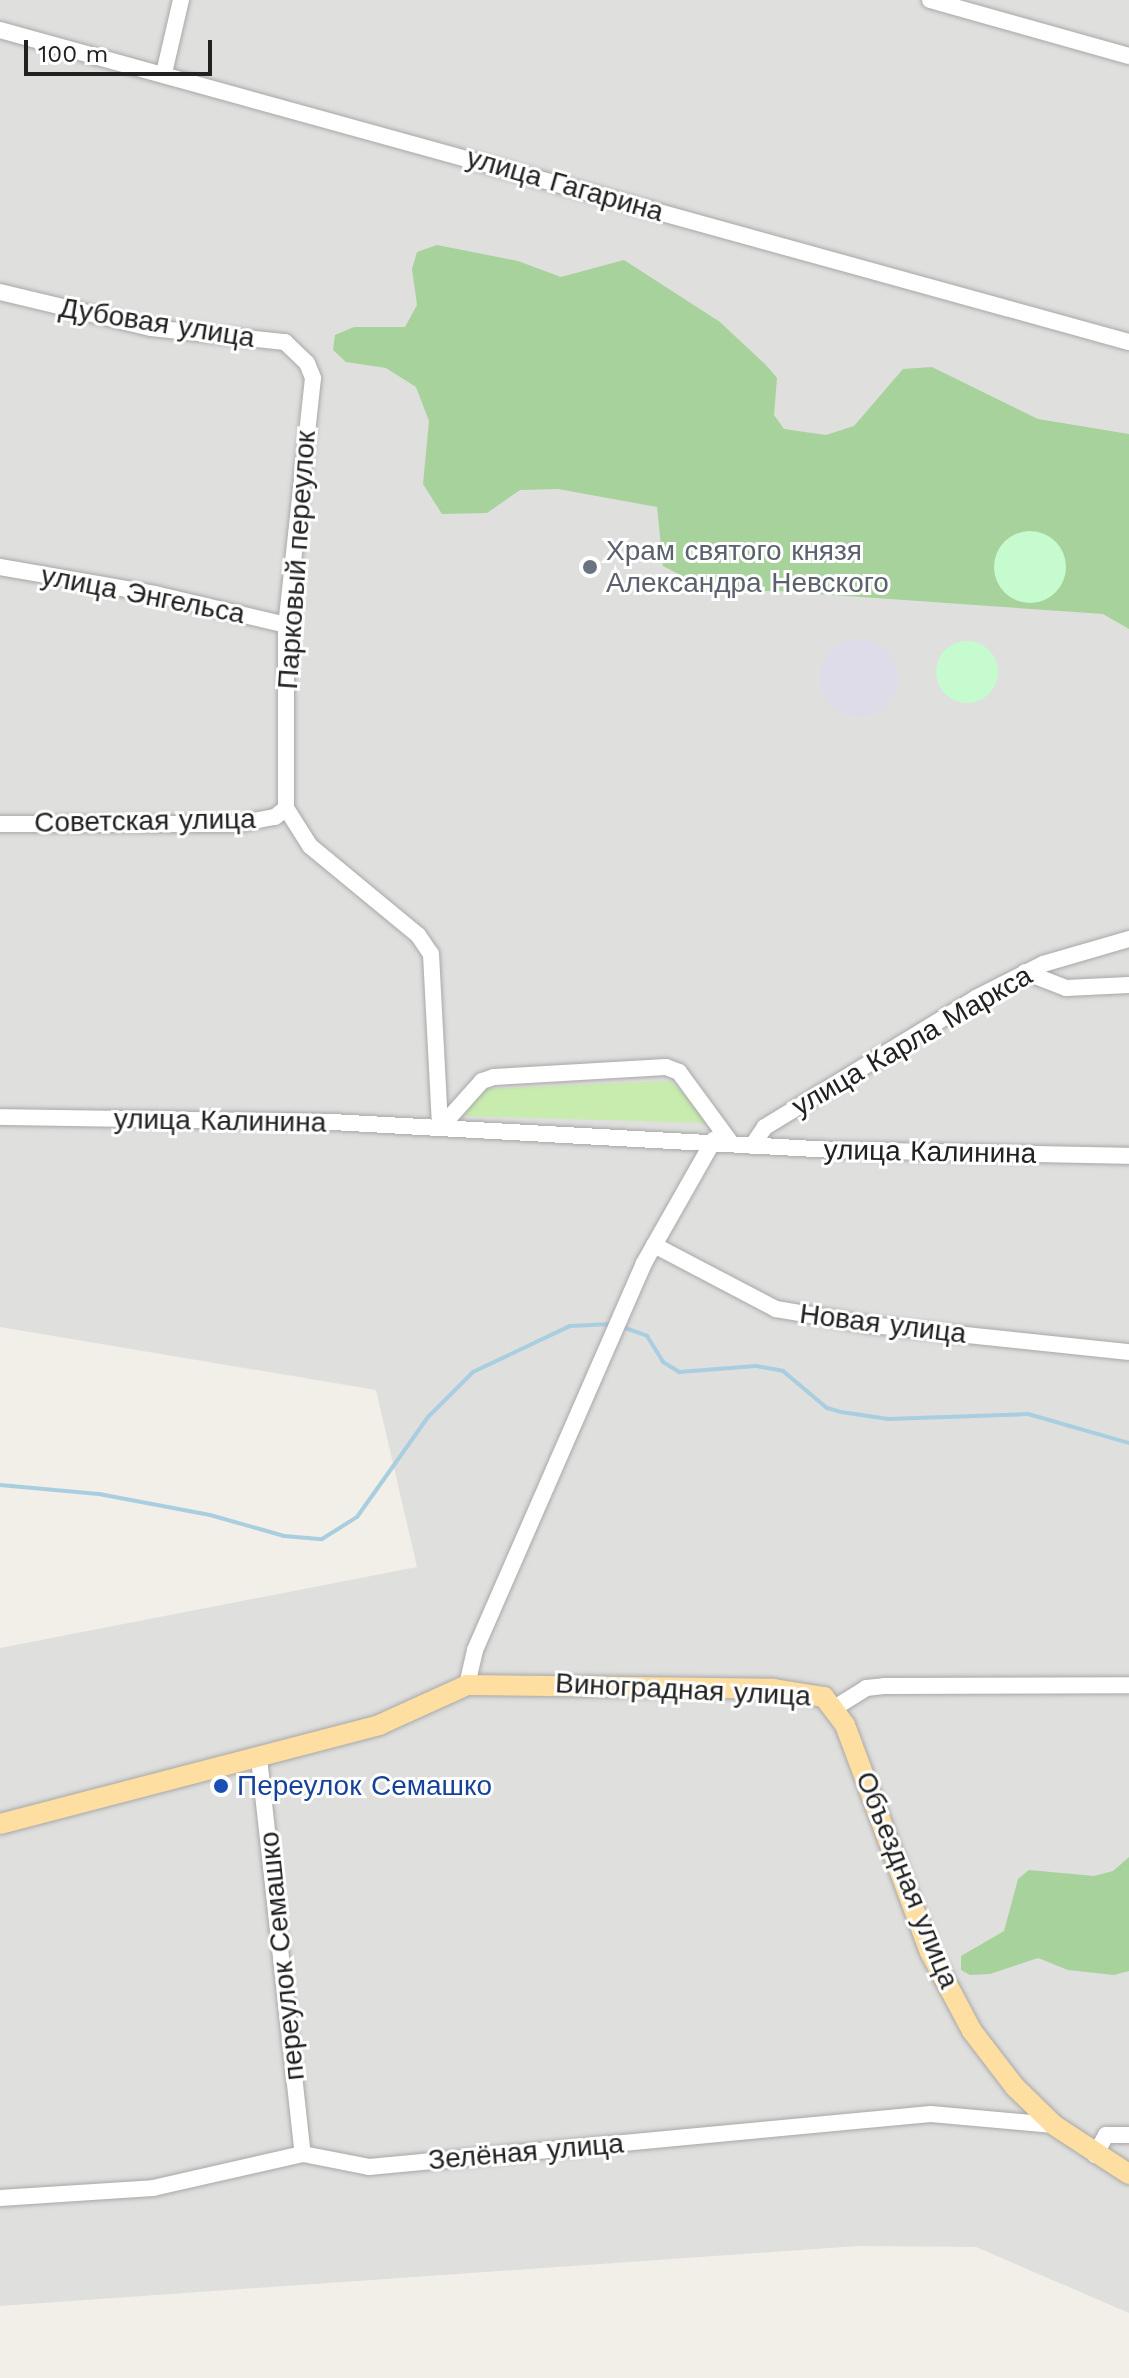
<!DOCTYPE html>
<meta charset="utf-8">
<style>
body{margin:0}
#map{position:relative;width:1129px;height:2378px;overflow:hidden;background:#f2efe8;font-family:"Work Sans",sans-serif}
div>[style]{position:absolute}
.residential>*{inset:0;background:#dfdfde}
.grass>*{inset:0;background:#c7ecae}
.forest>*{inset:0;background:#a7d29c}
.park>*{inset:0;background:#c6fbcf}
.round{border-radius:50%}
.plaza>*{inset:0;background:#dddce8}
.stream>*{height:4px;margin:-2px;padding:0 2px;transform-origin:2px;border-radius:2px;background:#a8cee0}
.roads{filter:drop-shadow(0 0 2px #a8a8a8) drop-shadow(0 0 2px #a8a8a8)}
.minor>*{height:16px;margin:-8px;padding:0 8px;transform-origin:8px;border-radius:8px;background:#fff}
.major>*{height:20px;margin:-10px;padding:0 10px;transform-origin:10px;border-radius:10px;background:#fedea1}
.dots>*{width:22px;height:22px;translate:-50% -50%;box-sizing:border-box;border:4px solid #fff;border-radius:50%}
span{translate:-50% -50%;white-space:nowrap;text-align:center;line-height:1.15;-webkit-text-stroke:6px #fff;paint-order:stroke}
.street-label{font-size:28px;color:#212121}
.worship-label{font-size:28px;color:#5b616d}
.left{translate:0 -50%;text-align:left}
.transit-label{font-size:28px;color:#164399}
.scale{position:absolute;left:24px;top:40px;width:188px;height:36px;box-sizing:border-box;border:4px solid #212121;border-top:0;padding-left:10px;font-size:24px;line-height:28px;white-space:nowrap;color:#212121;-webkit-text-stroke:6px #fff;paint-order:stroke}
</style>
<div id="map">
<div class="residential">
<i style="clip-path:polygon(0 0,1129px 0,1129px 2313px,976px 2247px,858px 2246px,0 2306px,0 1648px,417px 1567px,376px 1390px,0 1327px)"></i>
</div>
<div class="grass">
<i style="clip-path:polygon(670px 1081px,712px 1119px,709px 1123px,466px 1116px,465px 1109px,484px 1089px)"></i>
</div>
<div class="forest">
<i style="clip-path:polygon(437px 245px,518px 261px,561px 277px,624px 260px,720px 322px,766px 365px,777px 378px,774px 415px,784px 429px,826px 435px,854px 426px,903px 369px,932px 367px,1038px 419px,1129px 434px,1129px 629px,1103px 614px,776px 591px,711px 591px,663px 566px,657px 507px,558px 489px,520px 490px,487px 513px,442px 514px,423px 484px,429px 421px,416px 387px,386px 368px,346px 362px,333px 350px,335px 335px,354px 327px,405px 327px,417px 305px,412px 269px,417px 252px)"></i>
<i style="clip-path:polygon(1129px 1857px,1129px 1971px,1114px 1975px,1068px 1970px,1038px 1958px,990px 1974px,970px 1975px,961px 1970px,961px 1956px,1004px 1931px,1018px 1879px,1029px 1870px,1094px 1876px,1113px 1871px)"></i>
</div>
<div class="park">
<i class="round" style="left:994px;top:531px;width:72px;height:72px"></i>
<i class="round" style="left:936px;top:641px;width:62px;height:62px"></i>
</div>
<div class="plaza">
<i class="round" style="left:820px;top:639px;width:78px;height:78px"></i>
</div>
<div class="stream">
<i style="left:620px;top:1326px;width:29px;rotate:20deg"></i>
<i style="left:647px;top:1336px;width:31px;rotate:58deg"></i>
<i style="left:663px;top:1362px;width:19px;rotate:32deg"></i>
<i style="left:679px;top:1372px;width:77px;rotate:-4.5deg"></i>
<i style="left:756px;top:1366px;width:27px;rotate:10deg"></i>
<i style="left:783px;top:1371px;width:57px;rotate:40.1deg"></i>
<i style="left:827px;top:1408px;width:15px;rotate:16deg"></i>
<i style="left:841px;top:1412px;width:48px;rotate:8.5deg"></i>
<i style="left:888px;top:1419px;width:140px;rotate:-2deg"></i>
<i style="left:1028px;top:1414px;width:105px;rotate:16deg"></i>
<i style="left:0;top:1485px;width:99px;rotate:5.2deg"></i>
<i style="left:99px;top:1494px;width:113px;rotate:10.7deg"></i>
<i style="left:210px;top:1515px;width:77px;rotate:15.8deg"></i>
<i style="left:284px;top:1536px;width:38px;rotate:5deg"></i>
<i style="left:322px;top:1539px;width:41px;rotate:-32.2deg"></i>
<i style="left:357px;top:1517px;width:123px;rotate:-54.6deg"></i>
<i style="left:428px;top:1417px;width:64px;rotate:-45deg"></i>
<i style="left:473px;top:1372px;width:107px;rotate:-25.4deg"></i>
<i style="left:570px;top:1326px;width:42px;rotate:-2.7deg"></i>
</div>
<div class="roads">
<div class="minor">
<i style="left:930px;top:0;width:207px;rotate:15.7deg"></i>
<i style="left:0;top:30px;width:1171px;rotate:15.45deg"></i>
<i style="left:164px;top:73px;width:75px;rotate:-76.9deg"></i>
<i style="left:0;top:292px;width:155px;rotate:13.4deg"></i>
<i style="left:151px;top:328px;width:135px;rotate:6deg"></i>
<i style="left:285px;top:342px;width:30px;rotate:44deg"></i>
<i style="left:307px;top:363px;width:16px;rotate:68deg"></i>
<i style="left:313px;top:378px;width:248px;rotate:96.2deg"></i>
<i style="left:286px;top:625px;width:183px;rotate:90deg"></i>
<i style="left:286px;top:808px;width:45px;rotate:57.7deg"></i>
<i style="left:310px;top:846px;width:140px;rotate:39.5deg"></i>
<i style="left:418px;top:935px;width:23px;rotate:56deg"></i>
<i style="left:431px;top:954px;width:174px;rotate:87deg"></i>
<i style="left:0;top:567px;width:157px;rotate:9.9deg"></i>
<i style="left:155px;top:594px;width:135px;rotate:13.3deg"></i>
<i style="left:0;top:824px;width:238px"></i>
<i style="left:238px;top:824px;width:38px;rotate:-11deg"></i>
<i style="left:275px;top:817px;width:14px;rotate:-39deg"></i>
<i style="left:1025px;top:972px;width:44px;rotate:21.3deg"></i>
<i style="left:1066px;top:988px;width:63px;rotate:-2.7deg"></i>
<i style="left:0;top:1117px;width:332px;rotate:0.9deg"></i>
<i style="left:332px;top:1122px;width:497px;rotate:3.2deg"></i>
<i style="left:828px;top:1150px;width:301px;rotate:1.1deg"></i>
<i style="left:440px;top:1128px;width:63px;rotate:-48.2deg"></i>
<i style="left:482px;top:1081px;width:13px;rotate:-18deg"></i>
<i style="left:494px;top:1077px;width:172px;rotate:-3.3deg"></i>
<i style="left:666px;top:1067px;width:14px;rotate:21deg"></i>
<i style="left:679px;top:1072px;width:88px;rotate:53.8deg"></i>
<i style="left:752px;top:1146px;width:23px;rotate:-56deg"></i>
<i style="left:765px;top:1127px;width:247px;rotate:-31.4deg"></i>
<i style="left:976px;top:998px;width:75px;rotate:-26.9deg"></i>
<i style="left:1043px;top:964px;width:90px;rotate:-16.2deg"></i>
<i style="left:654px;top:1245px;width:138px;rotate:27.7deg"></i>
<i style="left:776px;top:1309px;width:96px;rotate:9.6deg"></i>
<i style="left:871px;top:1325px;width:259px;rotate:6deg"></i>
<i style="left:467px;top:1685px;width:36px;rotate:-77deg"></i>
<i style="left:475px;top:1650px;width:422px;rotate:-66.4deg"></i>
<i style="left:644px;top:1263px;width:142px;rotate:-60.4deg"></i>
<i style="left:836px;top:1707px;width:36px;rotate:-32deg"></i>
<i style="left:866px;top:1688px;width:18px;rotate:-6deg"></i>
<i style="left:884px;top:1686px;width:245px;rotate:-0.2deg"></i>
<i style="left:259px;top:1758px;width:398px;rotate:83.7deg"></i>
<i style="left:1095px;top:2155px;width:23px;rotate:-61deg"></i>
<i style="left:1106px;top:2135px;width:23px"></i>
<i style="left:0;top:2198px;width:153px;rotate:-3.7deg"></i>
<i style="left:153px;top:2188px;width:154px;rotate:-12.8deg"></i>
<i style="left:303px;top:2154px;width:67px;rotate:11.1deg"></i>
<i style="left:369px;top:2167px;width:564px;rotate:-5.39deg"></i>
<i style="left:931px;top:2114px;width:123px;rotate:5.1deg"></i>
</div>
<div class="major">
<i style="left:0;top:1824px;width:392px;rotate:-14.6deg"></i>
<i style="left:379px;top:1725px;width:97px;rotate:-24.4deg"></i>
<i style="left:467px;top:1685px;width:307px;rotate:0.7deg"></i>
<i style="left:774px;top:1689px;width:51px;rotate:9.1deg"></i>
<i style="left:824px;top:1697px;width:35px;rotate:53deg"></i>
<i style="left:845px;top:1725px;width:242px;rotate:69.5deg"></i>
<i style="left:930px;top:1952px;width:89px;rotate:62deg"></i>
<i style="left:972px;top:2031px;width:71px;rotate:52.5deg"></i>
<i style="left:1015px;top:2087px;width:54px;rotate:44.3deg"></i>
<i style="left:1054px;top:2125px;width:90px;rotate:33.2deg"></i>
</div>
</div>
<div class="dots">
<i style="left:590px;top:567px;background:#6b7280"></i>
<i style="left:221px;top:1786px;background:#1a4fb4"></i>
</div>
<div class="street-label">
<span style="left:565px;top:185px;rotate:16deg">улица Гагарина</span>
<span style="left:157px;top:323px;rotate:9deg">Дубовая улица</span>
<span style="left:297px;top:560px;rotate:-86deg">Парковый переулок</span>
<span style="left:143px;top:595px;rotate:11deg">улица Энгельса</span>
<span style="left:145px;top:821px;rotate:-1deg">Советская улица</span>
<span style="left:912px;top:1041px;rotate:-30deg">улица Карла Маркса</span>
<span style="left:220px;top:1121px;rotate:1deg">улица Калинина</span>
<span style="left:930px;top:1152px;rotate:1deg">улица Калинина</span>
<span style="left:883px;top:1324px;rotate:7deg">Новая улица</span>
<span style="left:683px;top:1690px;rotate:3deg">Виноградная улица</span>
<span style="left:907px;top:1880px;rotate:68deg">Объездная улица</span>
<span style="left:282px;top:1956px;rotate:-96deg">переулок Семашко</span>
<span style="left:526px;top:2152px;rotate:-5deg">Зелёная улица</span>
</div>
<div class="worship-label">
<span class="left" style="left:606px;top:567px">Храм святого князя<br>Александра Невского</span>
</div>
<div class="transit-label">
<span class="left" style="left:237px;top:1786px">Переулок Семашко</span>
</div>
<div class="scale">100 m</div>
</div>
